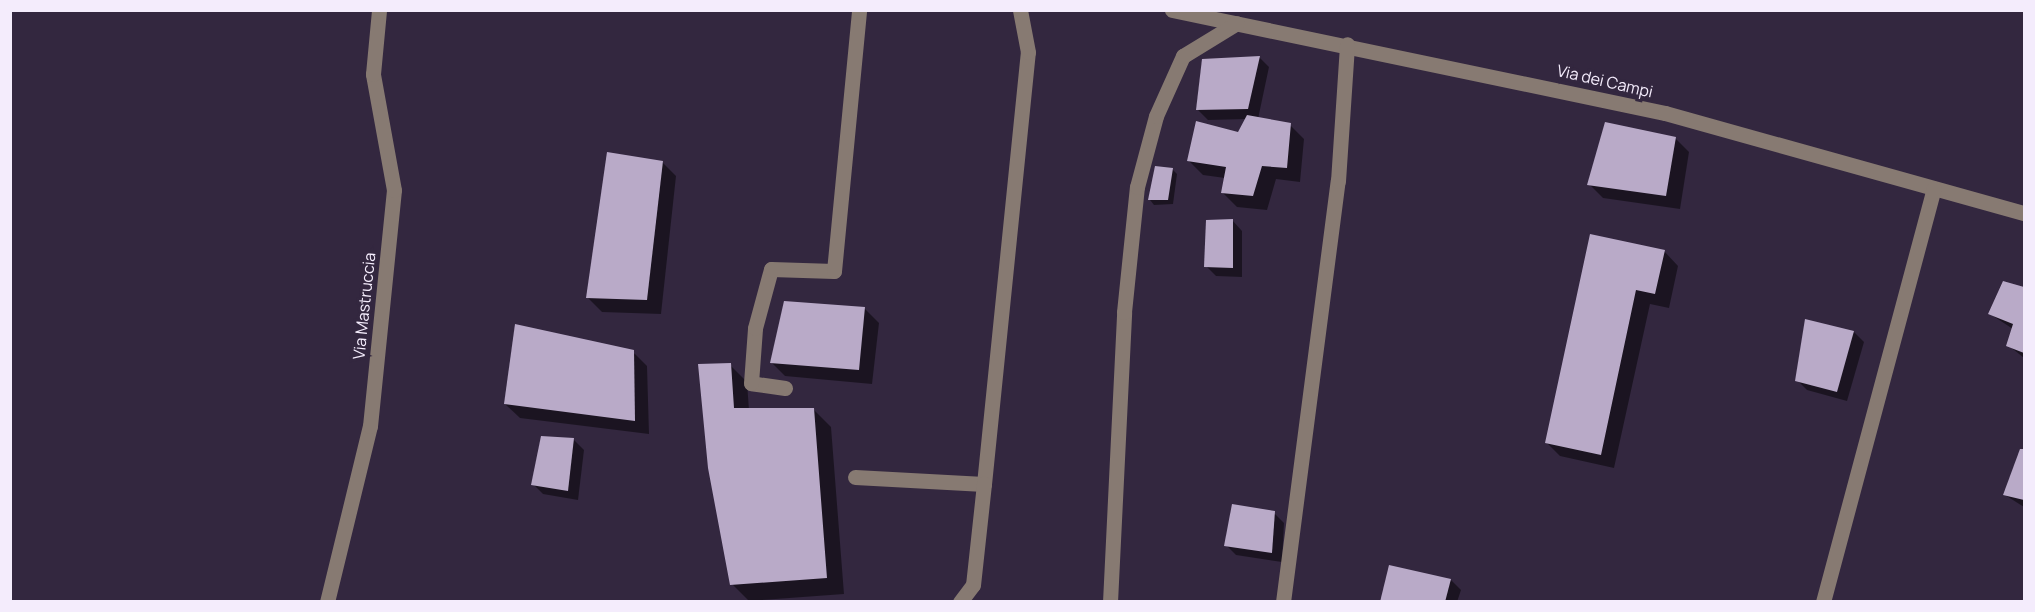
<!DOCTYPE html>
<style>
body{margin:0}
#map{position:relative;width:2035px;height:612px;overflow:hidden;background:#33273f;font-family:Manrope,sans-serif}
div>[style]{position:absolute}
.shadow>*{inset:0;background:#0007}
.building>*{inset:0;background:#b9aac8}
.minor>*{height:15px;margin:-7.5px;padding:0 7.5px;transform-origin:7.5px;border-radius:7.5px;background:#877a72}
span{translate:-50% -50%;white-space:nowrap;text-align:center;line-height:1.15;-webkit-text-stroke:6px #33273f;paint-order:stroke}
.street-label{font-size:16px;color:#f4ecfc}
.frame{position:absolute;inset:0;border:12px solid #f4ecfc;pointer-events:none}
</style>
<div id="map">
<div class="shadow">
<i style="clip-path:polygon(1259px 57px,1269px 67px,1258px 119px,1290px 125px,1304px 139px,1300px 182px,1276px 179px,1267px 210px,1237px 207px,1223px 193px,1225px 178px,1203px 175px,1189px 161px,1239px 134px,1247px 119px,1208px 120px,1198px 110px)"></i>
<i style="clip-path:polygon(1675px 138px,1689px 152px,1680px 209px,1603px 198px,1589px 184px)"></i>
<i style="clip-path:polygon(662px 162px,676px 176px,661px 314px,602px 312px,588px 298px)"></i>
<i style="clip-path:polygon(1172px 169px,1177px 174px,1173px 204px,1154px 205px,1150px 200px)"></i>
<i style="clip-path:polygon(1232px 220px,1242px 231px,1242px 277px,1216px 276px,1206px 266px)"></i>
<i style="clip-path:polygon(1591px 236px,1664px 251px,1678px 266px,1669px 308px,1650px 304px,1614px 468px,1560px 456px,1546px 442px)"></i>
<i style="clip-path:polygon(2003px 283px,2024px 288px,2024px 358px,2008px 345px,2013px 329px,1990px 314px)"></i>
<i style="clip-path:polygon(865px 309px,879px 323px,872px 384px,785px 376px,771px 362px)"></i>
<i style="clip-path:polygon(1854px 332px,1864px 342px,1847px 401px,1807px 390px,1797px 380px)"></i>
<i style="clip-path:polygon(633px 352px,647px 366px,649px 434px,520px 418px,505px 404px)"></i>
<i style="clip-path:polygon(730px 365px,747px 382px,749px 410px,814px 410px,831px 427px,844px 594px,749px 601px,732px 584px)"></i>
<i style="clip-path:polygon(574px 440px,584px 450px,578px 500px,543px 494px,533px 484px)"></i>
<i style="clip-path:polygon(2021px 450px,2024px 451px,2024px 507px,2005px 495px)"></i>
<i style="clip-path:polygon(1274px 513px,1284px 523px,1282px 562px,1236px 555px,1226px 545px)"></i>
<i style="clip-path:polygon(1451px 580px,1461px 590px,1457px 602px,1381px 602px)"></i>
</div>
<div class="building">
<i style="clip-path:polygon(1260px 56px,1248px 109px,1196px 110px,1202px 59px)"></i>
<i style="clip-path:polygon(1247px 115px,1291px 123px,1287px 168px,1262px 166px,1253px 196px,1221px 193px,1226px 167px,1187px 161px,1196px 121px,1238px 132px)"></i>
<i style="clip-path:polygon(1605px 122px,1676px 137px,1666px 196px,1587px 185px)"></i>
<i style="clip-path:polygon(607px 152px,663px 161px,647px 300px,586px 298px)"></i>
<i style="clip-path:polygon(1155px 166px,1173px 168px,1168px 200px,1148px 200px)"></i>
<i style="clip-path:polygon(1233px 219px,1233px 268px,1204px 267px,1206px 220px)"></i>
<i style="clip-path:polygon(1590px 234px,1665px 250px,1655px 294px,1636px 290px,1601px 455px,1545px 443px)"></i>
<i style="clip-path:polygon(2003px 281px,2024px 287px,2024px 353px,2006px 346px,2013px 324px,1988px 314px)"></i>
<i style="clip-path:polygon(784px 301px,865px 307px,859px 370px,770px 363px)"></i>
<i style="clip-path:polygon(1805px 319px,1854px 331px,1837px 392px,1795px 381px)"></i>
<i style="clip-path:polygon(515px 324px,634px 350px,635px 421px,504px 404px)"></i>
<i style="clip-path:polygon(731px 363px,734px 408px,814px 408px,827px 578px,730px 585px,708px 468px,698px 364px)"></i>
<i style="clip-path:polygon(541px 436px,574px 438px,568px 491px,531px 485px)"></i>
<i style="clip-path:polygon(2020px 449px,2024px 449px,2024px 500px,2003px 495px)"></i>
<i style="clip-path:polygon(1232px 504px,1275px 511px,1272px 553px,1224px 546px)"></i>
<i style="clip-path:polygon(1389px 565px,1451px 579px,1445px 602px,1380px 602px)"></i>
</div>
<div class="minor">
<i style="left:1172px;top:10px;width:504px;rotate:11.8deg"></i>
<i style="left:1665px;top:113px;width:373px;rotate:15.6deg"></i>
<i style="left:785px;top:388px;width:34px;rotate:-172deg"></i>
<i style="left:751px;top:383px;width:55px;rotate:-85.8deg"></i>
<i style="left:755px;top:328px;width:61px;rotate:-74.8deg"></i>
<i style="left:771px;top:269px;width:63px;rotate:1.8deg"></i>
<i style="left:834px;top:271px;width:262px;rotate:-84.5deg"></i>
<i style="left:855px;top:477px;width:129px;rotate:3.1deg"></i>
<i style="left:984px;top:484px;width:434px;rotate:-84.2deg"></i>
<i style="left:1028px;top:52px;width:43px;rotate:-100.8deg"></i>
<i style="left:327px;top:602px;width:181px;rotate:-76.3deg"></i>
<i style="left:370px;top:426px;width:237px;rotate:-84.2deg"></i>
<i style="left:394px;top:190px;width:118px;rotate:-100.3deg"></i>
<i style="left:373px;top:74px;width:64px;rotate:-84.6deg"></i>
<i style="left:960px;top:602px;width:21px;rotate:-53deg"></i>
<i style="left:973px;top:585px;width:102px;rotate:-83.8deg"></i>
<i style="left:1110px;top:602px;width:290px;rotate:-87.2deg"></i>
<i style="left:1124px;top:312px;width:126px;rotate:-84.1deg"></i>
<i style="left:1137px;top:187px;width:73px;rotate:-75deg"></i>
<i style="left:1156px;top:116px;width:66px;rotate:-65.8deg"></i>
<i style="left:1183px;top:56px;width:63px;rotate:-31.4deg"></i>
<i style="left:1283px;top:602px;width:425px;rotate:-82.6deg"></i>
<i style="left:1338px;top:181px;width:137px;rotate:-86.2deg"></i>
<i style="left:1823px;top:602px;width:428px;rotate:-75deg"></i>
</div>
<div class="street-label">
<span style="left:1605px;top:81px;rotate:13deg">Via dei Campi</span>
<span style="left:364px;top:306px;rotate:-84deg">Via Mastruccia</span>
</div>
<div class="frame"></div>
</div>
